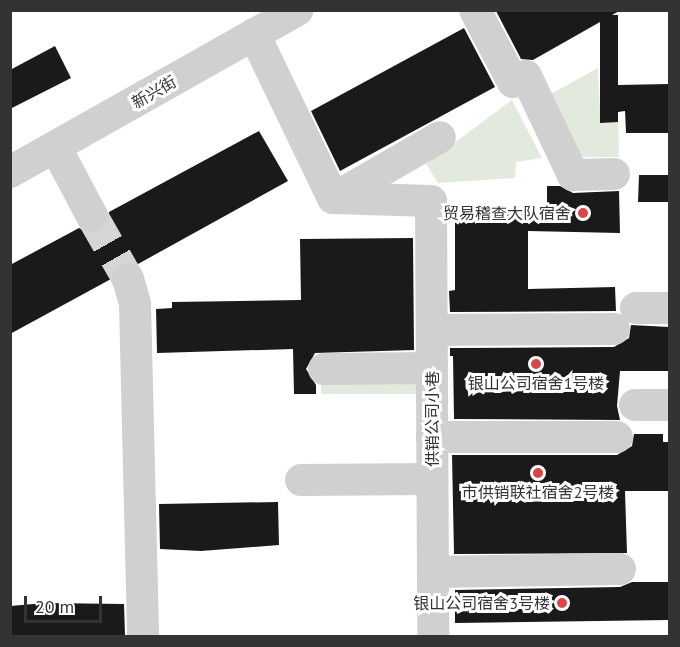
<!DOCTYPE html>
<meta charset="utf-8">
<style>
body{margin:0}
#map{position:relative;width:680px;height:647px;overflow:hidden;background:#fff;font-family:"PT Sans","Noto Sans SC",sans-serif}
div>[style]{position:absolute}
.green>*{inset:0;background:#e2e9dd}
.building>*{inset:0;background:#1a1a1a}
.minor-tunnel>*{height:32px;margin-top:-16px;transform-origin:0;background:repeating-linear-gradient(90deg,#d6d6d6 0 32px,transparent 0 48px)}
.minor>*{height:32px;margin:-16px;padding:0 16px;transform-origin:16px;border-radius:16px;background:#d0d0d0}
.dots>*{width:16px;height:16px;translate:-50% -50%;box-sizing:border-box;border:3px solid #fff;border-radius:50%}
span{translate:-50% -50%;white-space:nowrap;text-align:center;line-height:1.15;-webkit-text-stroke:6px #fff;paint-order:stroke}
.street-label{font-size:16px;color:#333}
.poi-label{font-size:16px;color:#333}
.right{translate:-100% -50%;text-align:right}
.frame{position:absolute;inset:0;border:12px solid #333;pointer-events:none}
.scale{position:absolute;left:24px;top:596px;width:78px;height:27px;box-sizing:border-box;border:3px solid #333;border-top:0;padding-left:8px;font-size:18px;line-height:21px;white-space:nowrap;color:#333;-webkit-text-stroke:4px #fff;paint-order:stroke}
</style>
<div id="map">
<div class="green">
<i style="clip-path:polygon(598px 68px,600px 112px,618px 112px,619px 157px,563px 157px,538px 101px)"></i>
<i style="clip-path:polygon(512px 100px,542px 158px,516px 162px,515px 178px,438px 183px,426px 164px)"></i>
<i style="clip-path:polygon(321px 377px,421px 377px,422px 394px,321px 394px)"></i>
</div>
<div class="building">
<i style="clip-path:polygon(621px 10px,612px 15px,618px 15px,618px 85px,669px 84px,669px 133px,626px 133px,625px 111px,618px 112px,618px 122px,600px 123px,600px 22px,533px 60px,521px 59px,496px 11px)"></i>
<i style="clip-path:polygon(464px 28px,495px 87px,340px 171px,311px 111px)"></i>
<i style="clip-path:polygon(55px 46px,71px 78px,10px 109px,10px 70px)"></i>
<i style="clip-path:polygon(259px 131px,288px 181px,138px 264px,123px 262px,115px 267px,111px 279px,10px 334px,10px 265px,79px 228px,91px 234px,101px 232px,107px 225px,109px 212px)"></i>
<i style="clip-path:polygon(639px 175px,669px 175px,669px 202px,638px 202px)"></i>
<i style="clip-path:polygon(547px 186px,560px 186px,573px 193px,619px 191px,620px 233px,528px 231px,528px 289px,615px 287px,616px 311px,450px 312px,449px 291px,455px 290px,455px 211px,547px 211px)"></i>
<i style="clip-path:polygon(413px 238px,414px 350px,315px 353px,306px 369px,316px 385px,316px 394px,294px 394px,293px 349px,157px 353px,156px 309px,172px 308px,172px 302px,301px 300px,300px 239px)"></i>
<i style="clip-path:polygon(631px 325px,669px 327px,669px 371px,620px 371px,617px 406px,620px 420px,454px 419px,453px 356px,450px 356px,450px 348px,614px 347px,629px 338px)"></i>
<i style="clip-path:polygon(634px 434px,663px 434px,663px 442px,669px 442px,669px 491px,625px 491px,627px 553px,454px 554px,452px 455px,617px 455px,632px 446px)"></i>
<i style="clip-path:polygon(278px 502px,279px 545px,201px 551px,160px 549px,159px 504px)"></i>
<i style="clip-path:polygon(632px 582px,669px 582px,669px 620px,455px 623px,455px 590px,620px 587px)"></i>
<i style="clip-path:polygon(45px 603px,124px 604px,125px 636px,10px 636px,10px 606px)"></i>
</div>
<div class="minor-tunnel">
<i style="left:92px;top:216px;width:73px;rotate:60.3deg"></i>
</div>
<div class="minor">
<i style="left:475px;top:10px;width:81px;rotate:62.2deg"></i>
<i style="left:513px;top:82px;width:14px;rotate:-25deg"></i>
<i style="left:526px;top:76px;width:110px;rotate:64.6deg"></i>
<i style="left:573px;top:175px;width:41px;rotate:-1.4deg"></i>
<i style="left:254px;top:34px;width:182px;rotate:64.3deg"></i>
<i style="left:333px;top:198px;width:98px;rotate:1.8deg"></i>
<i style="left:431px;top:201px;width:435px;rotate:89.7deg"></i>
<i style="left:56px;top:148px;width:77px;rotate:62.1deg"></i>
<i style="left:10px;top:172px;width:330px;rotate:-29.4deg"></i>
<i style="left:334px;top:198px;width:122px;rotate:-29.9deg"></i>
<i style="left:128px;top:279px;width:26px;rotate:74deg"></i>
<i style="left:135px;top:304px;width:332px;rotate:88.6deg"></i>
<i style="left:636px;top:308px;width:34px"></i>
<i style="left:432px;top:330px;width:182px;rotate:-0.3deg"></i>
<i style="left:324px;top:369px;width:108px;rotate:-0.5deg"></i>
<i style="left:635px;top:405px;width:35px"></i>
<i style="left:432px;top:437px;width:185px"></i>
<i style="left:301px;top:480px;width:131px;rotate:-0.4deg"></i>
<i style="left:433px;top:572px;width:187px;rotate:-0.9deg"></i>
</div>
<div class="dots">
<i style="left:583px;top:213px;background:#da4546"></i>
<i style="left:536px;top:364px;background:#da4546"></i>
<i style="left:538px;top:473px;background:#da4546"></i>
<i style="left:562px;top:603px;background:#da4546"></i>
</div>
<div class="street-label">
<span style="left:154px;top:92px;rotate:-30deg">新兴街</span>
<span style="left:432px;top:419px;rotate:-90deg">供销公司小巷</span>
</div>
<div class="poi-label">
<span class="right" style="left:571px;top:213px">贸易稽查大队宿舍</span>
<span style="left:536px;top:383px">银山公司宿舍1号楼</span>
<span style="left:538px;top:492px">市供销联社宿舍2号楼</span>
<span class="right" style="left:550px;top:603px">银山公司宿舍3号楼</span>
</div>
<div class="frame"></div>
<div class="scale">20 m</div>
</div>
